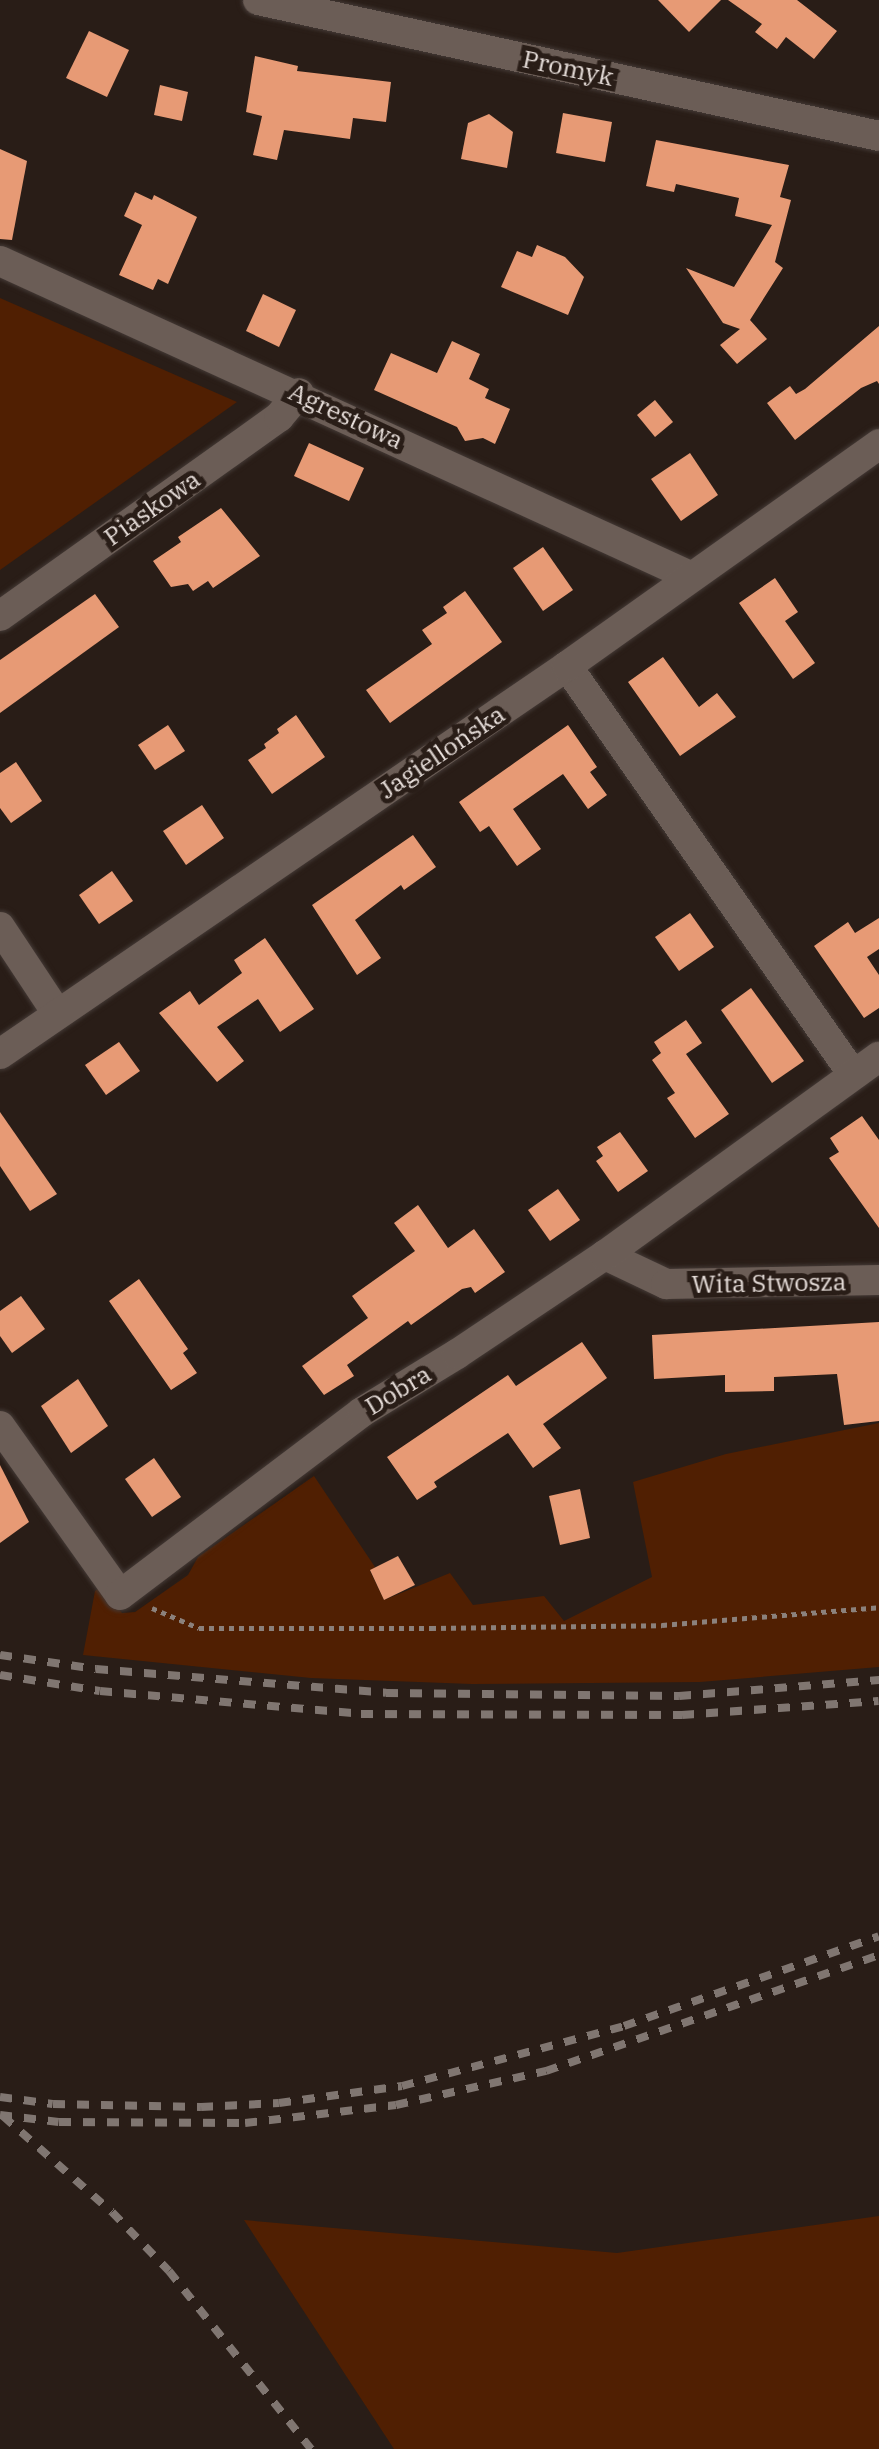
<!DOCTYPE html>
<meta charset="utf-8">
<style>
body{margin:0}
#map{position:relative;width:879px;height:2449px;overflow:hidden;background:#291d17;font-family:"IBM Plex Serif",serif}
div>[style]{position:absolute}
.green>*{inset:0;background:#501f02}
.building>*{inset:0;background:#e79a75}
.path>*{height:5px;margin-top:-2.5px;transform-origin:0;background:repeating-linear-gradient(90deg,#8b817c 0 5px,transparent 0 10px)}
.roads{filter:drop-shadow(0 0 2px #443a36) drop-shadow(0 0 2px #443a36)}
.minor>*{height:30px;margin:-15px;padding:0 15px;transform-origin:15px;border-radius:15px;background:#6b5d56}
.rail>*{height:8px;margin-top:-4px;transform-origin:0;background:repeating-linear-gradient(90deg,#807671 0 12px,transparent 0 24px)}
span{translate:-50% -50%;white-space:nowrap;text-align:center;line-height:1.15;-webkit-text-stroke:10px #291d17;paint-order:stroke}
.street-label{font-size:25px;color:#e6ddd9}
</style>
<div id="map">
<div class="green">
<i style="clip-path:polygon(0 298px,237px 402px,0 570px)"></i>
<i style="clip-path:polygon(879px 1423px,879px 1667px,700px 1682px,472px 1684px,311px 1678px,83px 1655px,95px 1591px,101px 1587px,122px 1613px,135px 1612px,188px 1575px,198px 1557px,314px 1476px,375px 1567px,370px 1571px,384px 1600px,450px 1573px,473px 1605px,544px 1596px,564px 1621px,652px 1577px,633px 1482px,726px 1454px)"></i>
<i style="clip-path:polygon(879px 2216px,879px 2449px,394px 2449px,244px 2220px,617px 2253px)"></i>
</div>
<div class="building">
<i style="clip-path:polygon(658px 0,721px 0,689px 32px)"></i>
<i style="clip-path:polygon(728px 0,797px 0,837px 31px,814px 59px,786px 37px,777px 49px,755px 32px,762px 24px)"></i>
<i style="clip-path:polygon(89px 31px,129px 50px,107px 97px,66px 78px)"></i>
<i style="clip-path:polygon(255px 56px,298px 66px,297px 71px,391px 82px,386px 122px,353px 118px,350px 139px,284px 130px,277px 160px,253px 155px,262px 116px,246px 112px)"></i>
<i style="clip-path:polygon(160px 85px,188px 92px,182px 121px,154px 115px)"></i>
<i style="clip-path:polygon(563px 113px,612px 122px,605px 162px,556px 153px)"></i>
<i style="clip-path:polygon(489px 114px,513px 132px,507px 168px,461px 159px,468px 123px)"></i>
<i style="clip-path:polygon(656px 140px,789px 165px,780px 197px,791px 200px,775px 262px,783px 268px,750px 320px,767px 339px,737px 364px,720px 345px,740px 329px,723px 323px,686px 268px,734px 287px,772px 225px,735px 216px,739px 198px,676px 184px,674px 192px,646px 186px)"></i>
<i style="clip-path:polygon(0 149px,27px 161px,12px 240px,0 239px)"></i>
<i style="clip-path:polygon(135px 192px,152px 200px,154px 195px,197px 217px,168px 284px,158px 279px,153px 290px,119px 275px,142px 225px,124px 216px)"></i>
<i style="clip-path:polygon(537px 245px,565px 257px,584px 277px,568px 315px,501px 287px,517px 251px,532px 257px)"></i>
<i style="clip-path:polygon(263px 294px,296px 310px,279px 347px,246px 331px)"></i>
<i style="clip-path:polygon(879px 326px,879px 384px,877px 381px,861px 388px,795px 440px,767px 403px,790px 386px,796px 394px,805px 389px)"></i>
<i style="clip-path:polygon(452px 341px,480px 354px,469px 379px,489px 389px,485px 398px,510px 409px,495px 444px,483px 438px,465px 441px,457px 427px,374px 390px,391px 353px,437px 373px)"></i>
<i style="clip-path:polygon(655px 400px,673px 422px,655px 437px,637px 415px)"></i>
<i style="clip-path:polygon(309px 443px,364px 468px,349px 501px,294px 476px)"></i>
<i style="clip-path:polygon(690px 453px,718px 495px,681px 521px,651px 479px)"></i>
<i style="clip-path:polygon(221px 508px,260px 556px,213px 588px,208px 581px,193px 591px,188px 584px,171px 587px,153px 561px,181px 542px,178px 537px)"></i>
<i style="clip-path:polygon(543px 547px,573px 590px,543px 611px,513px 568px)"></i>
<i style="clip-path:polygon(775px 578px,798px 612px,785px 621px,815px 663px,793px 679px,739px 603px)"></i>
<i style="clip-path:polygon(465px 591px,502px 642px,390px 723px,366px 690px,432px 644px,422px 630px,447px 613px,443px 607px)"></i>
<i style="clip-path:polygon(95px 594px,119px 627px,0 713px,0 660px)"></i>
<i style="clip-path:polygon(663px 657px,699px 707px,717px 693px,736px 717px,680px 756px,628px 682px)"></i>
<i style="clip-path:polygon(296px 715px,325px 757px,272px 794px,248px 760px,266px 748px,264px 744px,279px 733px,277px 729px)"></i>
<i style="clip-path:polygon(168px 725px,185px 751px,155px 770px,138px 745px)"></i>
<i style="clip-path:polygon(568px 725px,597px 767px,590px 772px,607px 795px,588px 809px,563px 774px,513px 809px,541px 849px,517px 866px,489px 826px,480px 832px,459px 802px)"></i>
<i style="clip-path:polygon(16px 762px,42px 801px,11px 823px,0 808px,0 773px)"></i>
<i style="clip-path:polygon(202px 805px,224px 838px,186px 865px,163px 831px)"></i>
<i style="clip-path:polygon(413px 835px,436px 867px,404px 890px,401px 885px,355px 920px,381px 958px,357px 975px,312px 905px)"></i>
<i style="clip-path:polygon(112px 871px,133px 901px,99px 924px,79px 895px)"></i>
<i style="clip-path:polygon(690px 913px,714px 947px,679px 971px,655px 937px)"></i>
<i style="clip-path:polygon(879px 918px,879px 949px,867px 957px,879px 975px,879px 1008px,864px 1018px,814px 946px,848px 922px,855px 933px)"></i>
<i style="clip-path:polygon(265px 938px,314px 1009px,280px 1032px,258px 999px,217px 1027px,244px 1061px,217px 1082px,159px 1013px,190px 991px,199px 1005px,242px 973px,234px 960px)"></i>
<i style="clip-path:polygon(751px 988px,804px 1061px,772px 1083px,721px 1010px)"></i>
<i style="clip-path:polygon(686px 1020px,702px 1043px,686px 1054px,729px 1114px,695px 1138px,667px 1098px,675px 1093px,652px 1060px,661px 1053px,654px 1042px)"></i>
<i style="clip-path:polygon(119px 1042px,140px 1071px,106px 1095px,85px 1065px)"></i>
<i style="clip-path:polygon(0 1112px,57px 1194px,30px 1211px,0 1166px)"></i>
<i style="clip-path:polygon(862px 1116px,879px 1140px,879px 1228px,829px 1158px,839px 1152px,830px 1138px)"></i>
<i style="clip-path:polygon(620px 1132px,648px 1171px,618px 1192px,596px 1161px,603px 1156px,597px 1147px)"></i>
<i style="clip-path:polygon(558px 1189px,580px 1220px,550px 1241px,528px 1210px)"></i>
<i style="clip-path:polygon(418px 1205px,448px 1248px,474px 1229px,505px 1272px,475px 1293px,471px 1287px,462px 1289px,411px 1325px,408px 1321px,347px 1365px,354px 1376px,324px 1395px,302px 1366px,368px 1318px,352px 1296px,415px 1251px,394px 1223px)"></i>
<i style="clip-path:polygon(139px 1279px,188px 1349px,183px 1353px,197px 1373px,171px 1390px,109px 1301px)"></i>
<i style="clip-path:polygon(21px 1296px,45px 1329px,12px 1353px,0 1336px,0 1311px)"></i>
<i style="clip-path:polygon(879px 1322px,879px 1421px,844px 1425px,837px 1374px,774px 1377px,774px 1391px,725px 1392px,725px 1375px,654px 1379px,652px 1335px)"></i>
<i style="clip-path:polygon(582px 1342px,607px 1378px,543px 1424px,561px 1448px,533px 1468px,508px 1433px,434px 1482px,437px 1487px,417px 1500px,387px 1457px,508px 1375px,516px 1386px)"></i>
<i style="clip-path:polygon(78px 1379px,108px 1426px,71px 1453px,41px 1406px)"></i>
<i style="clip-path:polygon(154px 1458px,181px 1497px,152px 1517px,125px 1479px)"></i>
<i style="clip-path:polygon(0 1465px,29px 1522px,0 1543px)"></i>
<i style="clip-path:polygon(580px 1489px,590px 1538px,560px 1545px,549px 1496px)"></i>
<i style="clip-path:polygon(398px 1556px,415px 1585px,384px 1600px,370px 1570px)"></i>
</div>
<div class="path">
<i style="left:152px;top:1608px;width:51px;rotate:23.1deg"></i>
<i style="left:199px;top:1628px;width:232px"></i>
<i style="left:431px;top:1628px;width:231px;rotate:-0.7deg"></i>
<i style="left:662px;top:1625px;width:218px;rotate:-4.7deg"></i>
</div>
<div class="roads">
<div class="minor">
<i style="left:258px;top:0;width:636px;rotate:12.35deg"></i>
<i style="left:0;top:261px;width:759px;rotate:24.54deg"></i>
<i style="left:0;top:616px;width:343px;rotate:-35.5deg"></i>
<i style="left:279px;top:417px;width:31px;rotate:-50deg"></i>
<i style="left:567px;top:666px;width:499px;rotate:55deg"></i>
<i style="left:0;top:927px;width:103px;rotate:56.5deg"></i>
<i style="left:0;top:1054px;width:687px;rotate:-34.38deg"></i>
<i style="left:567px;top:666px;width:383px;rotate:-35.4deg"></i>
<i style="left:605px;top:1255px;width:68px;rotate:25.4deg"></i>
<i style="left:666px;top:1284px;width:213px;rotate:-1.1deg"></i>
<i style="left:0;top:1426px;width:207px;rotate:54.6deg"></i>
<i style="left:120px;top:1595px;width:303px;rotate:-37.1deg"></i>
<i style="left:362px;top:1412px;width:111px;rotate:-31.4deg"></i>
<i style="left:457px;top:1354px;width:178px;rotate:-33.8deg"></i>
<i style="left:605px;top:1255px;width:338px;rotate:-35.9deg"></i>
</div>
</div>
<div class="rail">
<i style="left:0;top:1655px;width:97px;rotate:8.3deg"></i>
<i style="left:96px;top:1669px;width:291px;rotate:4.7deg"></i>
<i style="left:386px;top:1693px;width:293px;rotate:0.6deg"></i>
<i style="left:679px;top:1696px;width:201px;rotate:-4.6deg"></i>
<i style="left:0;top:1675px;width:101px;rotate:9.1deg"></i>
<i style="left:100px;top:1691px;width:262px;rotate:5deg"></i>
<i style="left:361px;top:1714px;width:321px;rotate:0.2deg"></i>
<i style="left:682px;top:1715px;width:197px;rotate:-4.1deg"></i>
<i style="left:0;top:2097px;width:53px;rotate:7.5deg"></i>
<i style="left:53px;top:2104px;width:148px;rotate:1.2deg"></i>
<i style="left:201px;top:2107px;width:78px;rotate:-2.9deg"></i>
<i style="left:279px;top:2103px;width:124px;rotate:-7.9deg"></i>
<i style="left:402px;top:2086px;width:230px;rotate:-15.1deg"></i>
<i style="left:624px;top:2026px;width:270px;rotate:-19.4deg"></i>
<i style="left:0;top:2115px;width:59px;rotate:6.8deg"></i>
<i style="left:59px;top:2122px;width:186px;rotate:0.3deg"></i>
<i style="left:245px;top:2123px;width:152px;rotate:-6.8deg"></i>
<i style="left:396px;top:2105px;width:154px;rotate:-12.8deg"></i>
<i style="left:546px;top:2071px;width:353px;rotate:-19.2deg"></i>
<i style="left:3px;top:2116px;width:145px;rotate:41.4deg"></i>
<i style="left:112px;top:2212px;width:82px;rotate:46deg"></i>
<i style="left:169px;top:2271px;width:228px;rotate:51.4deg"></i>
</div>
<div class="street-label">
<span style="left:568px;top:68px;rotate:12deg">Promyk</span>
<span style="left:346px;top:416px;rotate:25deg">Agrestowa</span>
<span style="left:152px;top:508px;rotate:-35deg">Piaskowa</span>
<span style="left:442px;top:752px;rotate:-34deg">Jagiellońska</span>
<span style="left:769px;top:1283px;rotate:-1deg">Wita Stwosza</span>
<span style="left:398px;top:1390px;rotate:-31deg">Dobra</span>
</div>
</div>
